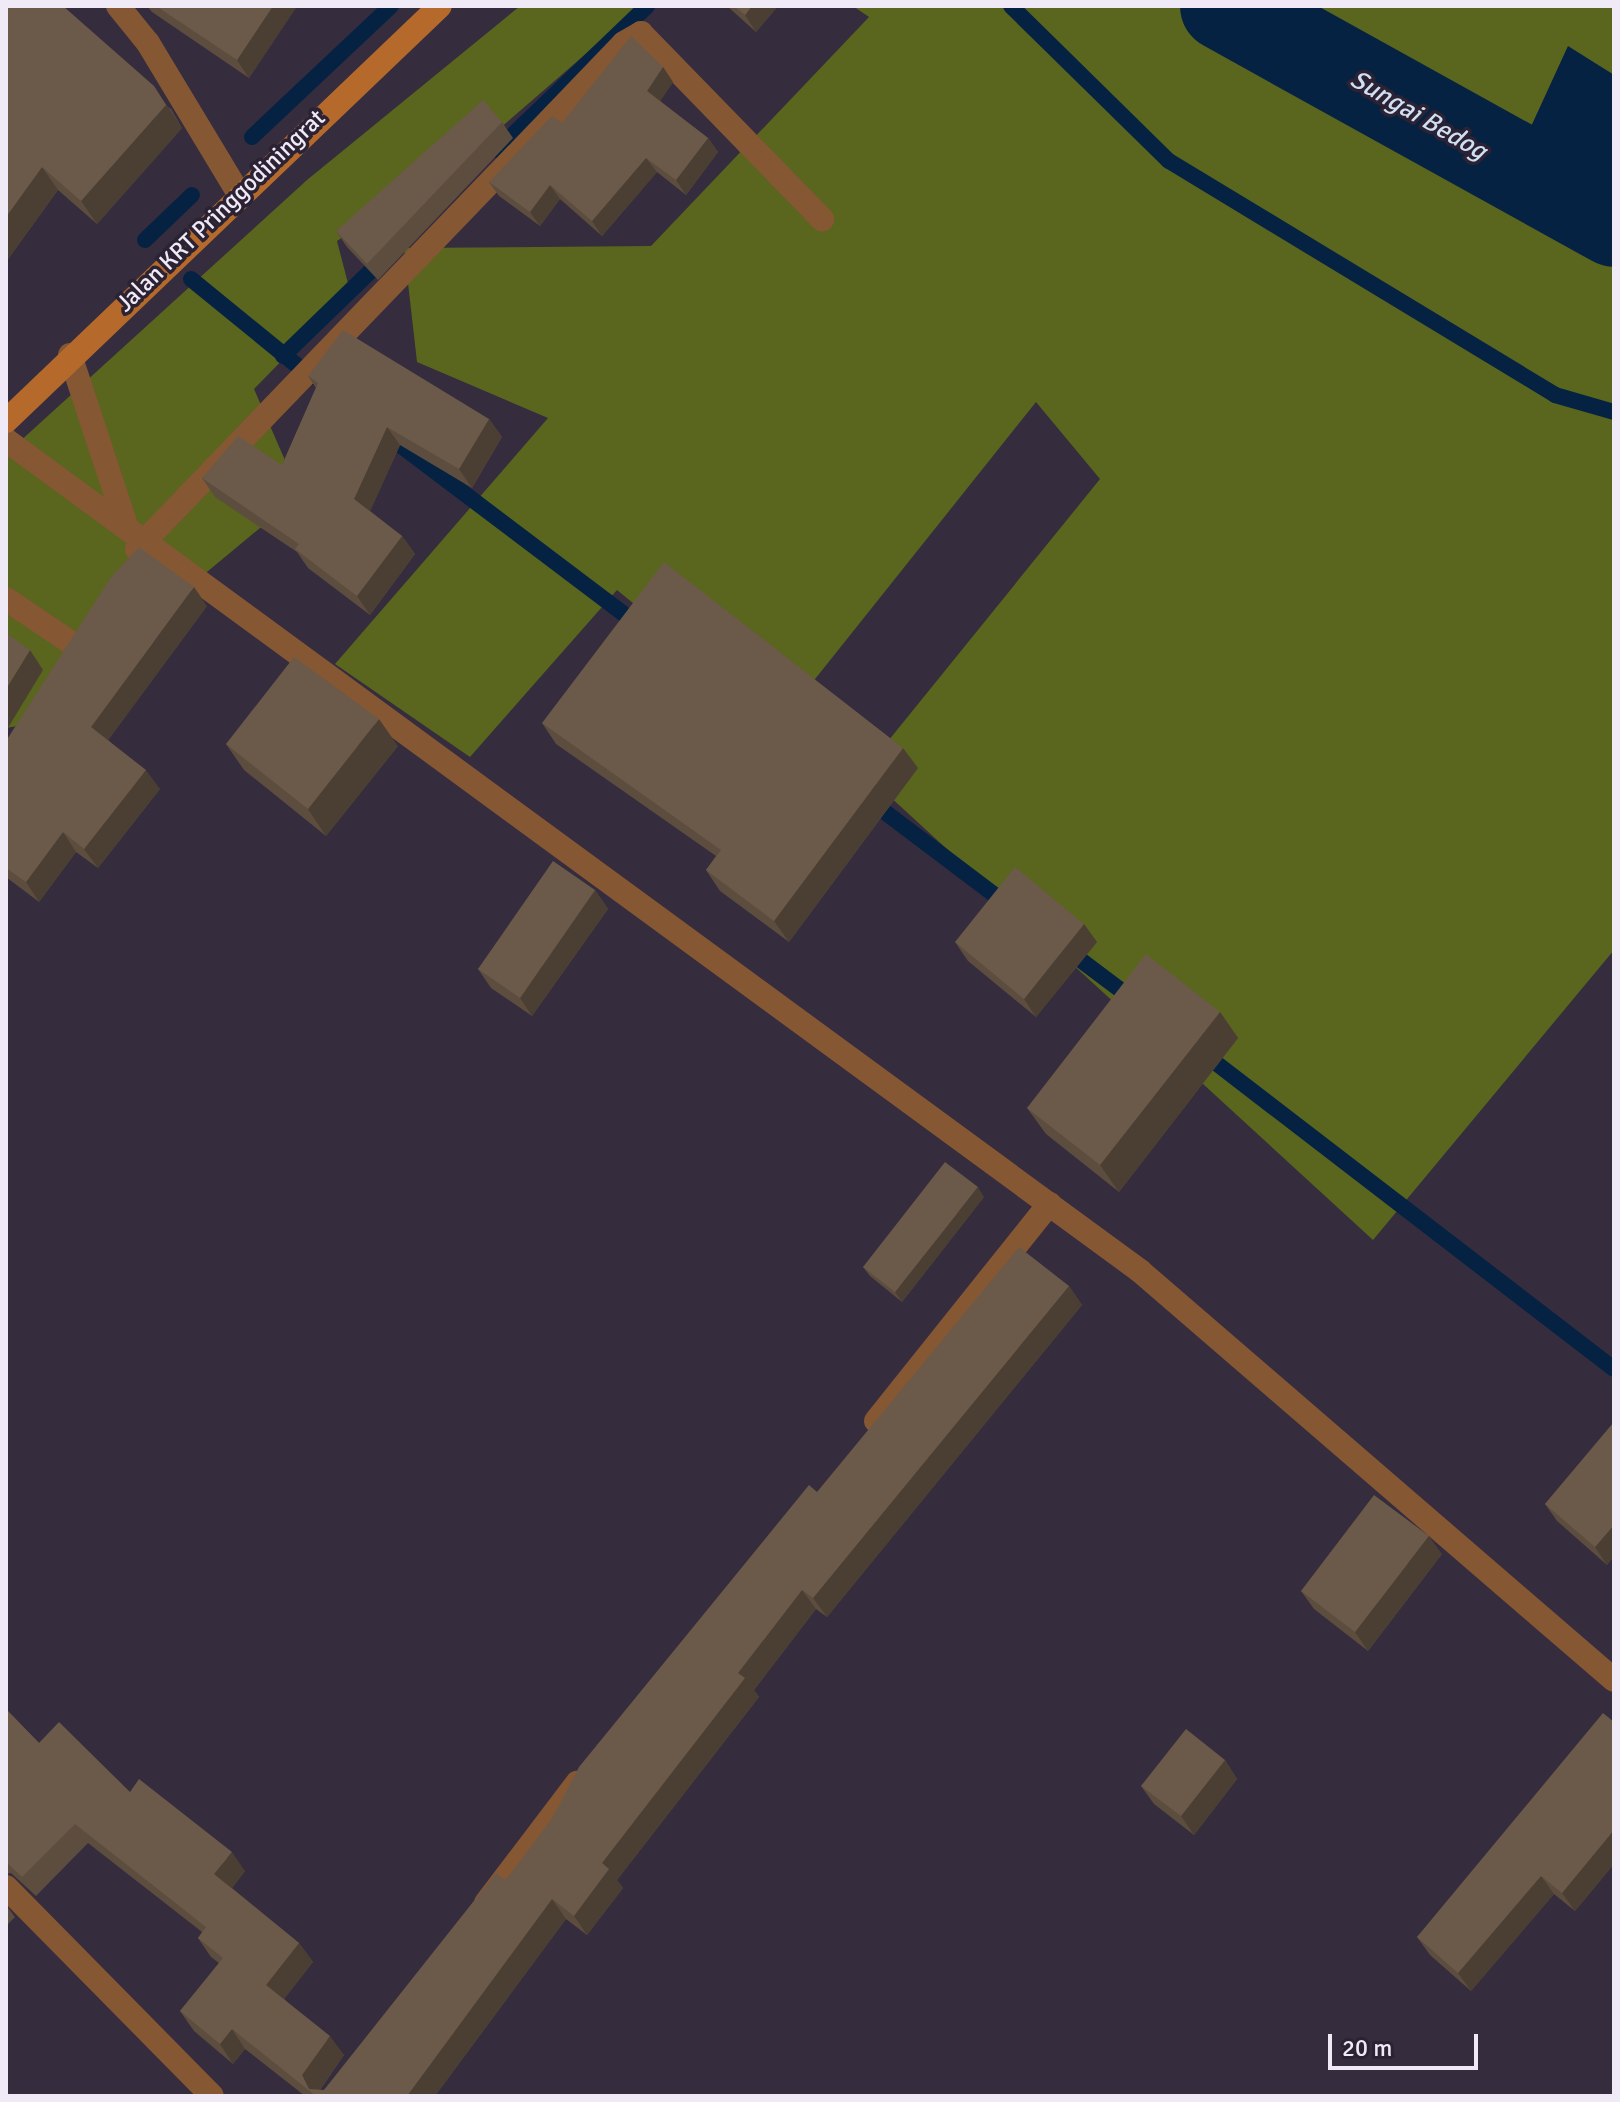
<!DOCTYPE html>
<style>
body{margin:0}
#map{position:relative;width:1620px;height:2102px;overflow:hidden;background:#352c3e;font-family:Signika,sans-serif}
div>[style]{position:absolute}
.forest>*{inset:0;background:#5a651e}
.water>*{inset:0;background:#062243}
.stream>*{height:16px;margin:-8px;padding:0 8px;transform-origin:8px;border-radius:8px;background:#062243}
.river>*{height:90px;margin:-45px;padding:0 45px;transform-origin:45px;border-radius:45px;background:#062243}
.street>*{height:24px;margin:-12px;padding:0 12px;transform-origin:12px;border-radius:12px;background:#865733}
.secondary>*{height:24px;margin:-12px;padding:0 12px;transform-origin:12px;border-radius:12px;background:#b56a2c}
.wall>*{inset:0;background:#5c4d3f}
.shaded-wall>*{inset:0;background:#4b3f33}
.building>*{inset:0;background:#6b5a49}
span{translate:-50% -50%;white-space:nowrap;text-align:center;line-height:1.15;-webkit-text-stroke:7px #2b2234;paint-order:stroke}
.street-label{font-size:24px;color:#f0eaf6}
.water-label{font-size:26px;color:#d1dff2;font-style:italic}
.frame{position:absolute;inset:0;border:8px solid #f0eaf6;pointer-events:none}
.scale{position:absolute;left:1328px;top:2034px;width:150px;height:36px;box-sizing:border-box;border:4px solid #f0eaf6;border-top:0;padding-left:10px;font-size:24px;line-height:28px;white-space:nowrap;color:#f0eaf6;-webkit-text-stroke:6px #2b2234;paint-order:stroke}
</style>
<div id="map">
<div class="forest">
<i style="clip-path:polygon(520px 6px,641px 6px,483px 143px,337px 241px,350px 291px,254px 389px,291px 474px,272px 518px,172px 601px,81px 715px,6px 728px,6px 454px,307px 180px)"></i>
<i style="clip-path:polygon(853px 6px,1614px 6px,1614px 75px,1568px 47px,1502px 190px,1614px 243px,1614px 950px,1373px 1240px,863px 772px,1100px 479px,1036px 402px,780px 723px,617px 590px,470px 757px,335px 664px,548px 418px,417px 362px,404px 248px,651px 246px,869px 17px)"></i>
</div>
<div class="water">
<i style="clip-path:polygon(1568px 46px,1614px 75px,1614px 243px,1502px 190px)"></i>
</div>
<div class="stream">
<i style="left:1011px;top:6px;width:221px;rotate:44.5deg"></i>
<i style="left:1169px;top:161px;width:451px;rotate:31.2deg"></i>
<i style="left:1555px;top:395px;width:61px;rotate:16.1deg"></i>
<i style="left:252px;top:137px;width:191px;rotate:-43.3deg"></i>
<i style="left:497px;top:150px;width:208px;rotate:-43.8deg"></i>
<i style="left:145px;top:240px;width:65px;rotate:-43.8deg"></i>
<i style="left:191px;top:279px;width:155px;rotate:39.2deg"></i>
<i style="left:283px;top:356px;width:142px;rotate:-44.1deg"></i>
<i style="left:387px;top:435px;width:317px;rotate:37.1deg"></i>
<i style="left:869px;top:800px;width:176px;rotate:37.1deg"></i>
<i style="left:1066px;top:949px;width:85px;rotate:36.9deg"></i>
<i style="left:1203px;top:1053px;width:518px;rotate:37.56deg"></i>
</div>
<div class="river">
<i style="left:1225px;top:6px;width:445px;rotate:29deg"></i>
</div>
<div class="street">
<i style="left:118px;top:6px;width:48px;rotate:51deg"></i>
<i style="left:148px;top:43px;width:174px;rotate:58.9deg"></i>
<i style="left:70px;top:355px;width:176px;rotate:71.8deg"></i>
<i style="left:6px;top:440px;width:1406px;rotate:36.23deg"></i>
<i style="left:1140px;top:1271px;width:626px;rotate:40.79deg"></i>
<i style="left:137px;top:549px;width:702px;rotate:-46.1deg"></i>
<i style="left:624px;top:43px;width:20px;rotate:-30deg"></i>
<i style="left:641px;top:33px;width:260px;rotate:45.8deg"></i>
<i style="left:6px;top:599px;width:84px;rotate:33.9deg"></i>
<i style="left:876px;top:1421px;width:278px;rotate:-51.4deg"></i>
<i style="left:6px;top:1887px;width:293px;rotate:45.4deg"></i>
<i style="left:486px;top:1903px;width:151px;rotate:-52.8deg"></i>
</div>
<div class="secondary">
<i style="left:6px;top:421px;width:600px;rotate:-43.72deg"></i>
</div>
<div class="wall">
<i style="clip-path:polygon(6px 6px,171px 109px,182px 128px,97px 224px,58px 190px,6px 262px)"></i>
<i style="clip-path:polygon(147px 6px,297px 6px,249px 78px,152px 12px)"></i>
<i style="clip-path:polygon(727px 6px,778px 6px,756px 32px)"></i>
<i style="clip-path:polygon(663px 67px,673px 82px,660px 101px,708px 138px,718px 152px,686px 195px,657px 172px,602px 236px,560px 199px,540px 226px,499px 196px,489px 182px,562px 123px)"></i>
<i style="clip-path:polygon(502px 122px,513px 138px,378px 280px,347px 247px,336px 231px)"></i>
<i style="clip-path:polygon(308px 376px,489px 419px,502px 437px,472px 488px,400px 445px,370px 511px,402px 536px,415px 554px,370px 615px,308px 568px,297px 552px,215px 497px,202px 478px,282px 465px,316px 388px)"></i>
<i style="clip-path:polygon(207px 606px,108px 740px,160px 789px,98px 868px,76px 852px,39px 902px,6px 877px,6px 741px)"></i>
<i style="clip-path:polygon(542px 723px,918px 768px,789px 942px,720px 891px,706px 870px,716px 856px,556px 744px)"></i>
<i style="clip-path:polygon(226px 744px,398px 746px,326px 836px,244px 770px)"></i>
<i style="clip-path:polygon(595px 890px,608px 909px,532px 1016px,491px 988px,478px 969px)"></i>
<i style="clip-path:polygon(955px 942px,1097px 942px,1036px 1017px,968px 961px)"></i>
<i style="clip-path:polygon(1220px 1012px,1238px 1038px,1119px 1192px,1046px 1134px,1027px 1108px)"></i>
<i style="clip-path:polygon(984px 1197px,902px 1302px,870px 1276px,863px 1267px)"></i>
<i style="clip-path:polygon(1069px 1286px,1082px 1305px,827px 1617px,816px 1609px,754px 1690px,759px 1697px,617px 1880px,623px 1888px,587px 1935px,566px 1919px,435px 2096px,305px 2096px,245px 2049px,233px 2064px,194px 2031px,180px 2011px,219px 1963px,211px 1957px,198px 1938px,202px 1932px,88px 1843px,36px 1896px,11px 1873px,6px 1874px,6px 1709px,39px 1743px,130px 1792px,245px 1871px,232px 1888px,299px 1943px,313px 1962px,284px 1999px,344px 2055px,320px 2090px,324px 2090px,506px 1880px,817px 1492px)"></i>
<i style="clip-path:polygon(1614px 1422px,1614px 1556px,1607px 1565px,1557px 1521px,1545px 1504px)"></i>
<i style="clip-path:polygon(1442px 1554px,1368px 1651px,1314px 1609px,1301px 1591px)"></i>
<i style="clip-path:polygon(1614px 1722px,1614px 1864px,1575px 1911px,1554px 1894px,1471px 1991px,1430px 1955px,1417px 1937px)"></i>
<i style="clip-path:polygon(1225px 1760px,1237px 1779px,1194px 1835px,1154px 1804px,1141px 1786px)"></i>
<i style="clip-path:polygon(6px 1905px,15px 1917px,6px 1926px)"></i>
</div>
<div class="shaded-wall">
<i style="clip-path:polygon(273px 6px,297px 6px,249px 78px,237px 60px)"></i>
<i style="clip-path:polygon(752px 6px,778px 6px,756px 32px,745px 15px)"></i>
<i style="clip-path:polygon(663px 67px,673px 82px,657px 106px,647px 91px)"></i>
<i style="clip-path:polygon(154px 86px,182px 128px,97px 224px,81px 201px)"></i>
<i style="clip-path:polygon(708px 138px,718px 152px,686px 195px,676px 180px)"></i>
<i style="clip-path:polygon(646px 158px,657px 172px,602px 236px,592px 221px)"></i>
<i style="clip-path:polygon(42px 167px,58px 190px,6px 262px,6px 217px)"></i>
<i style="clip-path:polygon(550px 185px,560px 199px,540px 226px,530px 212px)"></i>
<i style="clip-path:polygon(489px 419px,502px 437px,472px 488px,459px 469px)"></i>
<i style="clip-path:polygon(387px 427px,400px 445px,367px 518px,354px 499px)"></i>
<i style="clip-path:polygon(402px 536px,415px 554px,370px 615px,357px 596px)"></i>
<i style="clip-path:polygon(194px 587px,207px 606px,104px 746px,91px 727px)"></i>
<i style="clip-path:polygon(30px 650px,43px 670px,6px 731px,6px 689px)"></i>
<i style="clip-path:polygon(379px 719px,398px 746px,326px 836px,308px 809px)"></i>
<i style="clip-path:polygon(903px 748px,918px 768px,789px 942px,774px 921px)"></i>
<i style="clip-path:polygon(146px 770px,160px 789px,98px 868px,84px 849px)"></i>
<i style="clip-path:polygon(63px 832px,76px 852px,39px 902px,26px 882px)"></i>
<i style="clip-path:polygon(595px 890px,608px 909px,532px 1016px,520px 998px)"></i>
<i style="clip-path:polygon(1084px 924px,1097px 942px,1036px 1017px,1024px 999px)"></i>
<i style="clip-path:polygon(1220px 1012px,1238px 1038px,1119px 1192px,1100px 1165px)"></i>
<i style="clip-path:polygon(978px 1187px,984px 1197px,902px 1302px,895px 1292px)"></i>
<i style="clip-path:polygon(1069px 1286px,1082px 1305px,827px 1617px,813px 1598px)"></i>
<i style="clip-path:polygon(1614px 1525px,1614px 1556px,1607px 1565px,1595px 1547px)"></i>
<i style="clip-path:polygon(1429px 1536px,1442px 1554px,1368px 1651px,1355px 1632px)"></i>
<i style="clip-path:polygon(802px 1590px,816px 1609px,754px 1690px,759px 1697px,617px 1880px,623px 1888px,587px 1935px,574px 1916px,602px 1863px,738px 1673px)"></i>
<i style="clip-path:polygon(1225px 1760px,1237px 1779px,1194px 1835px,1181px 1816px)"></i>
<i style="clip-path:polygon(1614px 1830px,1614px 1864px,1575px 1911px,1562px 1893px)"></i>
<i style="clip-path:polygon(232px 1852px,245px 1871px,228px 1893px,214px 1874px)"></i>
<i style="clip-path:polygon(1541px 1876px,1554px 1894px,1471px 1991px,1458px 1973px)"></i>
<i style="clip-path:polygon(552px 1899px,566px 1919px,435px 2096px,407px 2096px)"></i>
<i style="clip-path:polygon(299px 1943px,313px 1962px,280px 2004px,266px 1985px)"></i>
<i style="clip-path:polygon(232px 2029px,245px 2049px,233px 2064px,220px 2044px)"></i>
<i style="clip-path:polygon(330px 2036px,344px 2055px,316px 2095px,309px 2089px,302px 2075px)"></i>
</div>
<div class="building">
<i style="clip-path:polygon(6px 6px,63px 6px,154px 86px,166px 105px,81px 201px,42px 167px,6px 217px)"></i>
<i style="clip-path:polygon(156px 6px,273px 6px,237px 60px)"></i>
<i style="clip-path:polygon(734px 6px,752px 6px,745px 15px)"></i>
<i style="clip-path:polygon(631px 36px,663px 67px,647px 91px,708px 138px,676px 180px,646px 158px,592px 221px,550px 185px,530px 212px,489px 182px,552px 116px,562px 123px)"></i>
<i style="clip-path:polygon(483px 100px,502px 122px,367px 264px,336px 231px)"></i>
<i style="clip-path:polygon(343px 330px,489px 419px,459px 469px,387px 427px,354px 499px,402px 536px,357px 596px,295px 549px,299px 544px,202px 478px,238px 436px,282px 465px,318px 383px,308px 376px)"></i>
<i style="clip-path:polygon(139px 547px,194px 587px,91px 727px,146px 770px,84px 849px,63px 832px,26px 882px,6px 868px,6px 741px,111px 577px)"></i>
<i style="clip-path:polygon(664px 562px,903px 748px,774px 921px,706px 870px,721px 850px,542px 723px)"></i>
<i style="clip-path:polygon(6px 633px,30px 650px,6px 689px)"></i>
<i style="clip-path:polygon(294px 657px,379px 719px,308px 809px,226px 744px)"></i>
<i style="clip-path:polygon(553px 861px,595px 890px,520px 998px,478px 969px)"></i>
<i style="clip-path:polygon(1015px 867px,1084px 924px,1024px 999px,955px 942px)"></i>
<i style="clip-path:polygon(1146px 954px,1220px 1012px,1100px 1165px,1027px 1108px)"></i>
<i style="clip-path:polygon(945px 1162px,978px 1187px,895px 1292px,863px 1267px)"></i>
<i style="clip-path:polygon(1019px 1247px,1069px 1286px,813px 1598px,802px 1590px,738px 1673px,745px 1678px,602px 1863px,609px 1869px,574px 1916px,552px 1899px,407px 2096px,316px 2096px,232px 2029px,220px 2044px,180px 2011px,223px 1958px,198px 1938px,206px 1927px,75px 1824px,22px 1877px,6px 1862px,6px 1709px,39px 1743px,59px 1722px,130px 1792px,139px 1779px,232px 1852px,214px 1874px,299px 1943px,266px 1985px,330px 2036px,302px 2075px,309px 2089px,324px 2090px,496px 1873px,506px 1880px,553px 1817px,579px 1767px,809px 1485px,817px 1492px)"></i>
<i style="clip-path:polygon(1614px 1422px,1614px 1525px,1595px 1547px,1545px 1504px)"></i>
<i style="clip-path:polygon(1374px 1495px,1429px 1536px,1355px 1632px,1301px 1591px)"></i>
<i style="clip-path:polygon(1603px 1713px,1614px 1722px,1614px 1830px,1562px 1893px,1541px 1876px,1458px 1973px,1417px 1937px)"></i>
<i style="clip-path:polygon(1186px 1729px,1225px 1760px,1181px 1816px,1141px 1786px)"></i>
</div>
<div class="street-label">
<span style="left:221px;top:211px;rotate:-44deg">Jalan KRT Pringgodiningrat</span>
</div>
<div class="water-label">
<span style="left:1418px;top:116px;rotate:30deg">Sungai Bedog</span>
</div>
<div class="frame"></div>
<div class="scale">20 m</div>
</div>
